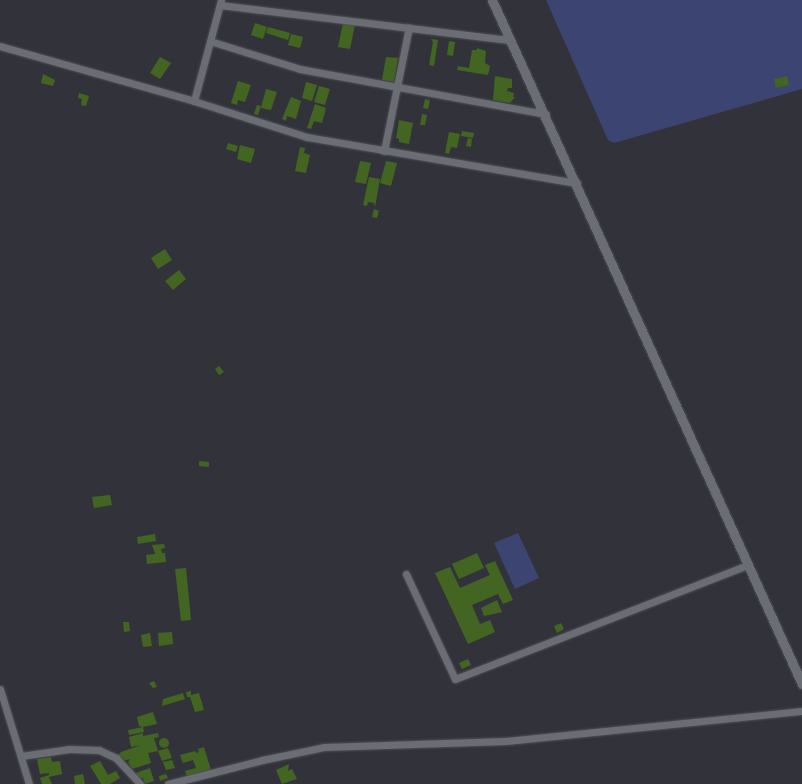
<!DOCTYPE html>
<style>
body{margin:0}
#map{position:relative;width:802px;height:784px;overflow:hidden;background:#32333a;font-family:Poppins,sans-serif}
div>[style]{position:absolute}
.green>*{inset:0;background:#3c4471}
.building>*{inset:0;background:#436522}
.round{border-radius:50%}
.roads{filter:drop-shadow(0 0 1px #4e4f54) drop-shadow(0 0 1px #4e4f54)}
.minor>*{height:7px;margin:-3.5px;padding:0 3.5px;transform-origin:3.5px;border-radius:3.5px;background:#6b6d75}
.tertiary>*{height:9px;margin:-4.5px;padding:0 4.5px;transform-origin:4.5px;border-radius:4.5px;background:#6b6d75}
span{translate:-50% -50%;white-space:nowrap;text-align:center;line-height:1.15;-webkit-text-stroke:3.5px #32333a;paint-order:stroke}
</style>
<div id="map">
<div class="green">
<i style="clip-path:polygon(546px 0,802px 0,802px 89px,614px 143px,608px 140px)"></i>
<i style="clip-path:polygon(518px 533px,539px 578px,515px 589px,494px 543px)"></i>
</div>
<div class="building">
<i style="clip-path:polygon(255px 23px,267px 27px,263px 39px,251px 35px)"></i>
<i style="clip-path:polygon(343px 23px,355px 25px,350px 49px,338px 47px)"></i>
<i style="clip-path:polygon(268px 27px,290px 33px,288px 40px,266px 33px)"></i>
<i style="clip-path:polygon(291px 34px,303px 37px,300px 48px,288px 45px)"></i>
<i style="clip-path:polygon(431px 39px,438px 40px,434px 66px,429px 65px,433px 42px)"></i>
<i style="clip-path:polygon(449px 41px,455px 42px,453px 56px,447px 55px)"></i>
<i style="clip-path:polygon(477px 48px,486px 51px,485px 63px,490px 66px,488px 75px,457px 70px,458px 66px,469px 68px,472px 50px,477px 50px)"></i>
<i style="clip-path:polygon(160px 57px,171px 63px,160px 79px,150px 73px)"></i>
<i style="clip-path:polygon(386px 57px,398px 58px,394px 82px,382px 80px)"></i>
<i style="clip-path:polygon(43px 74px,55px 80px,53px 86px,41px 83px)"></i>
<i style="clip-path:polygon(495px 76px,512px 79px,512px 88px,508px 88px,507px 91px,514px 93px,513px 97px,515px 97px,510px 103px,493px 100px)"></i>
<i style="clip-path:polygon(787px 76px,789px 85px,776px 88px,774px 79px)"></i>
<i style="clip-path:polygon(238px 81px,251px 85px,245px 102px,238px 100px,237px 105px,231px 103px)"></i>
<i style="clip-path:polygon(306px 82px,317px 85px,312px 101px,302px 98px)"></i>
<i style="clip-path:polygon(319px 86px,330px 89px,325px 105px,314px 102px)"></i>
<i style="clip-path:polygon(266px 89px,277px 92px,271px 110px,261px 108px)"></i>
<i style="clip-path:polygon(79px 93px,89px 96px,86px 106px,81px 105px,82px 99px,78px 98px)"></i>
<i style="clip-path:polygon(291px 97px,301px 101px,296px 119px,287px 116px,286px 121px,282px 119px)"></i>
<i style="clip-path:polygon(425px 99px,430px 100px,428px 109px,423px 108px)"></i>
<i style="clip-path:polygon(315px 104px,326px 108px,322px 123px,314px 121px,311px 129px,307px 128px)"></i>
<i style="clip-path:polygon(257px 105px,261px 106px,258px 115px,254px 114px)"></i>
<i style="clip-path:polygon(422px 114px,427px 115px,425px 125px,420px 125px)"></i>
<i style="clip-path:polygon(399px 120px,413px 123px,409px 144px,399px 142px,399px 139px,396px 138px)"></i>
<i style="clip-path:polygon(462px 131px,474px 133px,473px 138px,461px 136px)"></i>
<i style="clip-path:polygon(449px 132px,460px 134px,457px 148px,451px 147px,449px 154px,445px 153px)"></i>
<i style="clip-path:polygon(468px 138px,472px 139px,471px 147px,466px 146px)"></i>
<i style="clip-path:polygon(228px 143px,238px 146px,236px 152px,226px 149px)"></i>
<i style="clip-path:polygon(240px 145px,255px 149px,251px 163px,237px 159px)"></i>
<i style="clip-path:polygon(300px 147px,305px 148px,304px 153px,310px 155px,306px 173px,295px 171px)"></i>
<i style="clip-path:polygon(360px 161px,371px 163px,366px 184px,355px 182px)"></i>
<i style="clip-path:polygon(386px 161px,397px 163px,391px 186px,380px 183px)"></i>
<i style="clip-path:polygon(369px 177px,380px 179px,375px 207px,374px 203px,368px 202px,367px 206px,363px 205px)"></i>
<i style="clip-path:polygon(374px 209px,379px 211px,377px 218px,372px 217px)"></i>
<i style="clip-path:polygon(165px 249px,172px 260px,158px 269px,151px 258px)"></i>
<i style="clip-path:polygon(179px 270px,186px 279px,173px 290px,165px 281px)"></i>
<i style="clip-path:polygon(219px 366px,224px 372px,219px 375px,215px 369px)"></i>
<i style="clip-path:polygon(199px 461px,209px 462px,209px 467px,199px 466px)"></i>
<i style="clip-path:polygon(110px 495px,112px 505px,94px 508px,92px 497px)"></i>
<i style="clip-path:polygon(155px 534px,156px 541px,138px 544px,137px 537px)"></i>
<i style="clip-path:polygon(164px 544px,165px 548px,161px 549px,162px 553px,165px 553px,166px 562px,147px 564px,146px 555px,155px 554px,152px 545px)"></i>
<i style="clip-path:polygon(477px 553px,484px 568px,459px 579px,452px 564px)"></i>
<i style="clip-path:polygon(495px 561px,513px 600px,503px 604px,498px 594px,472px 605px,480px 624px,490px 620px,495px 632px,468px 644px,435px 573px,450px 567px,460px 588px,490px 575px,485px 565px)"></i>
<i style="clip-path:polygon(186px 568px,191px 620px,181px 621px,175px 569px)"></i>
<i style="clip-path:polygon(497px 600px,502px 612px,484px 616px,481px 608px)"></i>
<i style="clip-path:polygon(123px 622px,129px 622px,130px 631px,124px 632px)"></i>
<i style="clip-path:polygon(561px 623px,564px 629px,557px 633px,554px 626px)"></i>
<i style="clip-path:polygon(172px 632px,173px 644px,159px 646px,158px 633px)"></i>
<i style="clip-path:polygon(150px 633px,152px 646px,143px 647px,141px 635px)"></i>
<i style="clip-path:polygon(468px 659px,471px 665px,462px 669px,459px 663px)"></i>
<i style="clip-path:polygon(154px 681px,157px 687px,153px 688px,149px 683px)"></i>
<i style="clip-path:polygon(191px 691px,191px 695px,199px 693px,204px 710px,195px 712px,190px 697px,187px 697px,186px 692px)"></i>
<i style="clip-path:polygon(183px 693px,185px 699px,162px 706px,163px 699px)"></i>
<i style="clip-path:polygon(153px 712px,157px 724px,143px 727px,139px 726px,137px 717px)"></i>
<i style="clip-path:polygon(143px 727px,144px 732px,129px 735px,128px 730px)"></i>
<i style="clip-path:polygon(143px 733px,143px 736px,158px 733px,159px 737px,154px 738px,158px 751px,148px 753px,151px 763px,132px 769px,128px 762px,130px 759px,123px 761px,118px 755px,121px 752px,141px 745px,131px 747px,129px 737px)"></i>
<i class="round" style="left:159px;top:738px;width:10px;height:10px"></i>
<i style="clip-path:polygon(204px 747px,211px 770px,187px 777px,185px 771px,196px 768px,193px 760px,183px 763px,180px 755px,195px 751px,196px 753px,199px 752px,198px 749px)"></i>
<i style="clip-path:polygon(168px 748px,172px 758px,162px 761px,158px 751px)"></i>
<i style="clip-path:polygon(51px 757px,52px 762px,60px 761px,62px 774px,49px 777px,52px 784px,42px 784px,40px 778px,49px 775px,49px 773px,40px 774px,37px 759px)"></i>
<i style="clip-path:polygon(172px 760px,175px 768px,166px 770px,163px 762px)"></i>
<i style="clip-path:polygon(100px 761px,108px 775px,116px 771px,120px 778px,110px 784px,101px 784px,90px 766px)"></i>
<i style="clip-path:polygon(289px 764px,288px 771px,292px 769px,297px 779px,282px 784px,276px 770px)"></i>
<i style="clip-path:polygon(150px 768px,154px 781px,145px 784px,143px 778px,138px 779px,136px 773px)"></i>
<i style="clip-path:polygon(83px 774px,85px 784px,75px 784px,74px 776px)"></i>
<i style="clip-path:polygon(166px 774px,168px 778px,160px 781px,159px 776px)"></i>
</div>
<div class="roads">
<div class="minor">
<i style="left:220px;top:5px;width:293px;rotate:6.9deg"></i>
<i style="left:210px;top:41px;width:94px;rotate:17.3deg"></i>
<i style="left:300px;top:69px;width:250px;rotate:10.4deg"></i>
<i style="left:0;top:46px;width:202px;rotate:15.8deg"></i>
<i style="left:194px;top:101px;width:119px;rotate:17.7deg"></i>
<i style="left:307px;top:137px;width:274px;rotate:9.7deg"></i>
<i style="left:194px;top:101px;width:105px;rotate:-75deg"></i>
<i style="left:384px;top:151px;width:126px;rotate:-78.6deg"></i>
<i style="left:406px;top:574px;width:116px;rotate:65deg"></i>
<i style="left:455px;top:679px;width:314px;rotate:-21.3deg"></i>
<i style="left:0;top:689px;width:99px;rotate:73deg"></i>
<i style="left:21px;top:756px;width:49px;rotate:-8.3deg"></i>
<i style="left:69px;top:749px;width:30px;rotate:2deg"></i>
<i style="left:99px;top:750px;width:19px;rotate:25deg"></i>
<i style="left:116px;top:758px;width:35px;rotate:47deg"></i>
<i style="left:168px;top:784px;width:97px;rotate:-14.3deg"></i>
<i style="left:262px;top:760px;width:63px;rotate:-11.8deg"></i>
<i style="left:324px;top:747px;width:182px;rotate:-1.9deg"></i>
<i style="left:506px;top:741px;width:298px;rotate:-5.8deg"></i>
</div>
<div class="tertiary">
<i style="left:492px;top:0;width:751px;rotate:65.62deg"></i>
</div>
</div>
</div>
